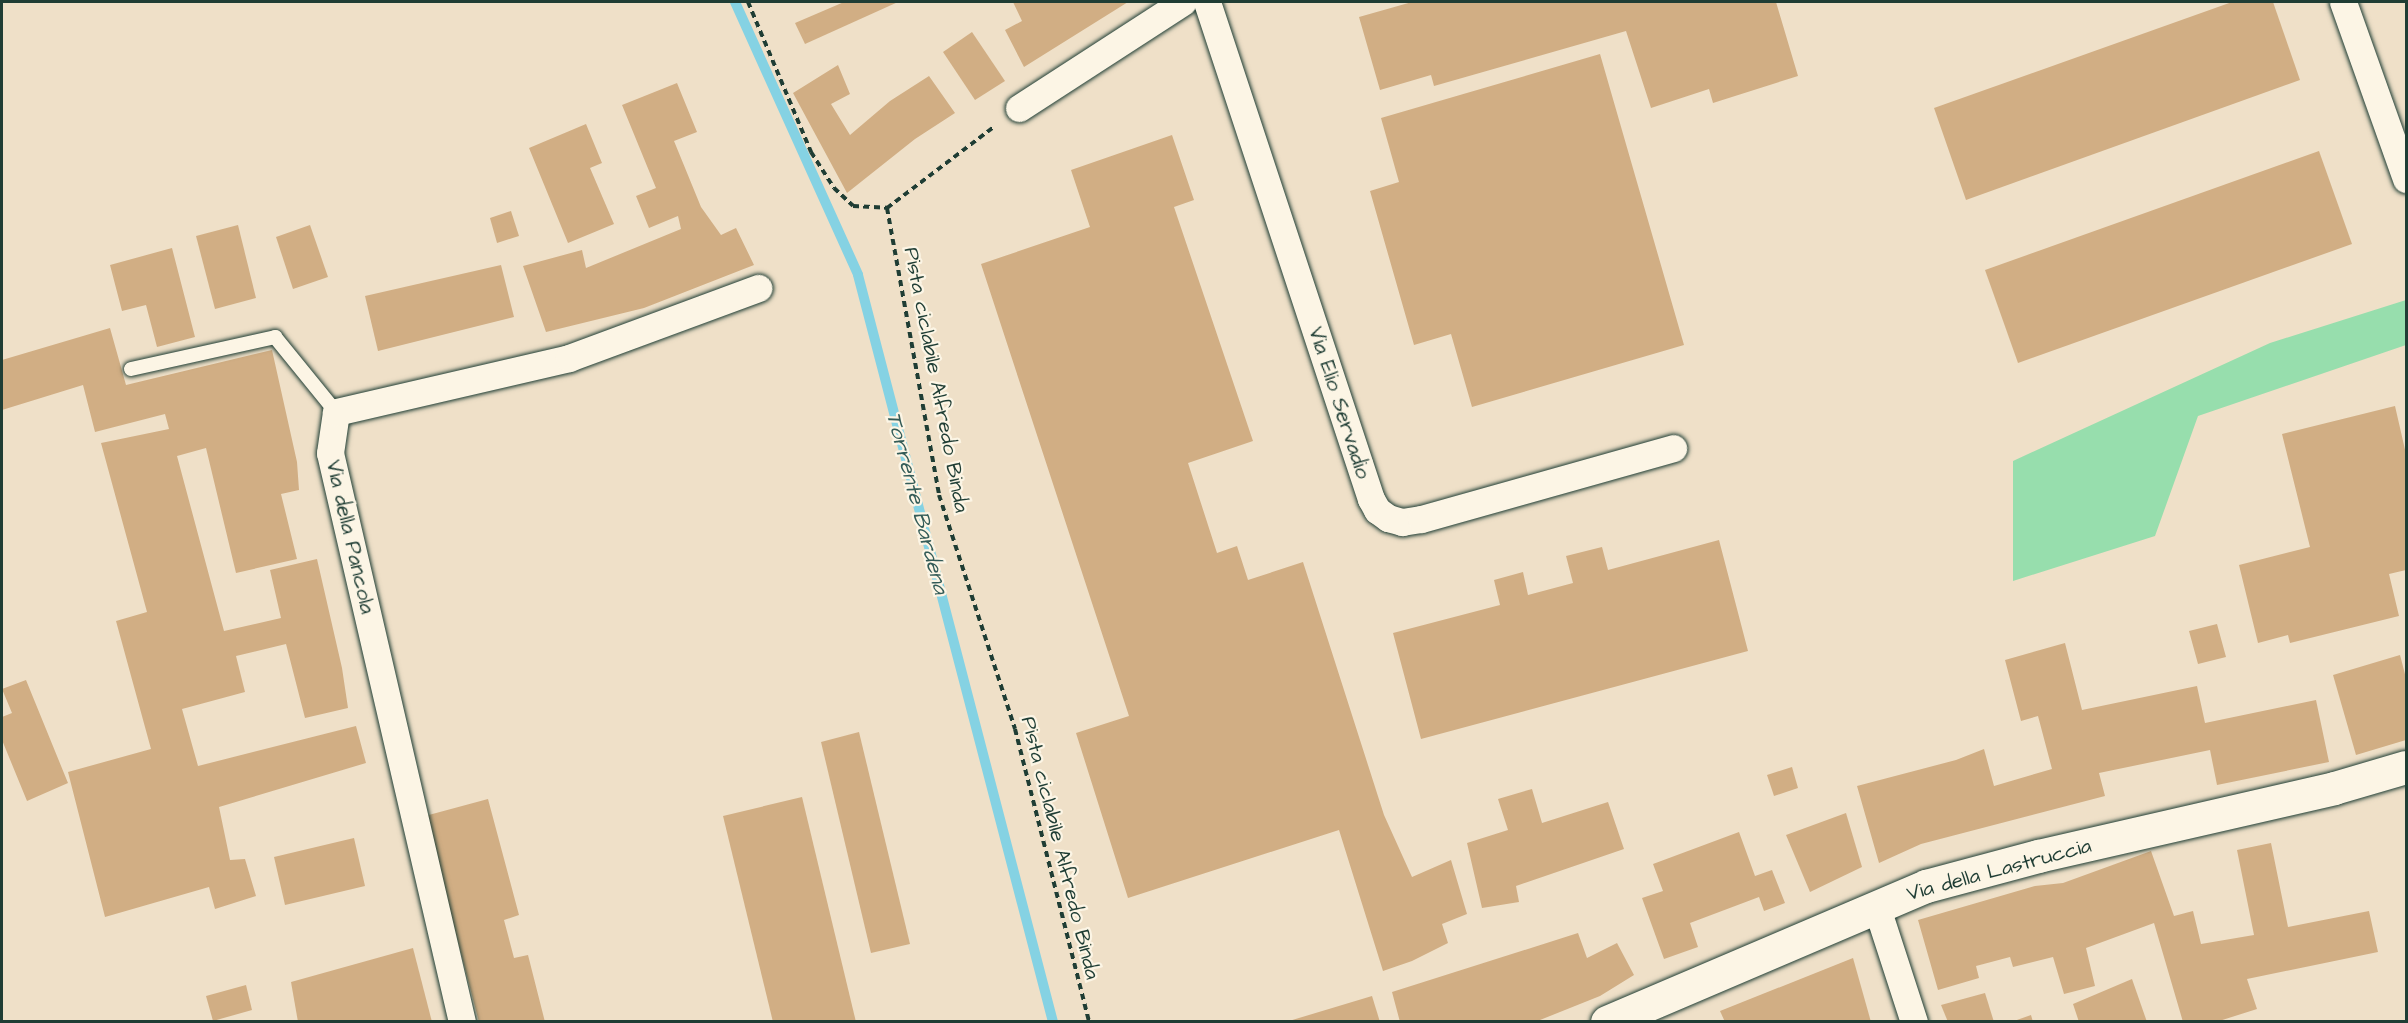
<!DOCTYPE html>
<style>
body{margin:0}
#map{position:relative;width:2408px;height:1023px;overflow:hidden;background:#efe0c8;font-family:"Architects Daughter",sans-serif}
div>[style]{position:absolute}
.green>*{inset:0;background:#97dead}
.stream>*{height:10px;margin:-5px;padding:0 5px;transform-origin:5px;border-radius:5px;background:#85d2e3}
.building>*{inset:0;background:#d1ae84}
.path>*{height:4px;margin-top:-2px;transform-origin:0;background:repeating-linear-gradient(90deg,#1f3d34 0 6px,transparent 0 10.5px)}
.roads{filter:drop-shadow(0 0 2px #1f3d34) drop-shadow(0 0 2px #1f3d34)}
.service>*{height:14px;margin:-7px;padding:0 7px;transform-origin:7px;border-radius:7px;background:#fcf5e5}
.minor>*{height:27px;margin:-13.5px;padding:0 13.5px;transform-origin:13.5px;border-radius:13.5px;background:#fcf5e5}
.tertiary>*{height:33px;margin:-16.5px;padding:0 16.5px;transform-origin:16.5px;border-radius:16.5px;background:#fcf5e5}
span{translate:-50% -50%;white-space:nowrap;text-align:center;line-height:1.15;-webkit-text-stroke:4.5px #fcf5e5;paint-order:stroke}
.street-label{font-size:21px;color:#1f3d34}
.water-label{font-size:22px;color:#335b57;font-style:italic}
.frame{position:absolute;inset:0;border:3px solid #1f3d34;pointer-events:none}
</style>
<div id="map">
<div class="green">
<i style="clip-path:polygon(2406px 300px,2406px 345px,2198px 416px,2155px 536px,2013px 581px,2013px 461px,2270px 343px)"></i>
</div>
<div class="stream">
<i style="left:735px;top:2px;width:299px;rotate:65.7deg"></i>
<i style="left:858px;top:275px;width:772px;rotate:75.37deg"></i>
</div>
<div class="building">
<i style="clip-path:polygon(844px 2px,898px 2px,805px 44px,795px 23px)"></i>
<i style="clip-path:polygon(1013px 2px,1128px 2px,1024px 67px,1005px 30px,1022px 21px)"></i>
<i style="clip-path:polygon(1412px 2px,1776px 2px,1798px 76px,1713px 103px,1709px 89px,1651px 108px,1626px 31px,1434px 86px,1431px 75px,1380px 90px,1359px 17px)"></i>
<i style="clip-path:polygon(2232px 2px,2273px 2px,2300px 80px,1966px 200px,1934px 108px)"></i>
<i style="clip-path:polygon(972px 32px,1005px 81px,975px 100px,943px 52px)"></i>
<i style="clip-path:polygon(1600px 54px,1684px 345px,1472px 407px,1451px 334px,1414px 345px,1370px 191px,1399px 182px,1381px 118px)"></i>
<i style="clip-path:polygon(838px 65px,850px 94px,831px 104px,850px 135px,890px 101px,929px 76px,955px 113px,915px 139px,847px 193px,793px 93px)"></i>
<i style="clip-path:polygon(677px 83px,697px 132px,674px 141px,701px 207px,721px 235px,736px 228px,754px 265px,644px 308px,546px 332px,523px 266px,582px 250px,586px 268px,681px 229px,678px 216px,649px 228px,636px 196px,656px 188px,622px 105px)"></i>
<i style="clip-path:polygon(586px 124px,602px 163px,590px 168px,614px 224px,568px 243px,529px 148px)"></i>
<i style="clip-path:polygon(1172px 135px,1194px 200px,1174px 207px,1253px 441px,1188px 463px,1217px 553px,1237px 546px,1248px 580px,1303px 562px,1384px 815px,1412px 877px,1451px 860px,1467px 914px,1442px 924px,1448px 943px,1412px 961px,1383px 971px,1339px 830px,1128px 898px,1076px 733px,1129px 716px,981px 264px,1090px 227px,1071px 170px)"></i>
<i style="clip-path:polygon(2319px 151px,2352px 244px,2018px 363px,1985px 270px)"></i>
<i style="clip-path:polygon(511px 211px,519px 236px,497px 243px,490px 218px)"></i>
<i style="clip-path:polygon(238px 225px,256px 298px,215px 309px,196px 236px)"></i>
<i style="clip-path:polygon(310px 225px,328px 277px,293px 289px,276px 237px)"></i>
<i style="clip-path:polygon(172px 248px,195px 337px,157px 347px,146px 305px,122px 311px,110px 265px)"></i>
<i style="clip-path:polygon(501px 265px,514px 317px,378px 351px,365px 296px)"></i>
<i style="clip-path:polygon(110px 328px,126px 385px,272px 350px,297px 462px,299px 490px,281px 494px,297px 559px,236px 573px,206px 448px,177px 456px,224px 631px,281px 618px,270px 570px,317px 559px,342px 668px,348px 708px,305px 718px,286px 644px,236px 656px,245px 692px,182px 709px,198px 766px,356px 726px,366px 763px,219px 807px,230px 860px,245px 859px,256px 896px,215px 909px,209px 887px,105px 917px,68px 772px,151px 749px,116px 621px,147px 612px,101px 443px,169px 429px,165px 414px,95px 432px,83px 385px,2px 410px,2px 360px)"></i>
<i style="clip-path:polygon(2395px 406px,2406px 454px,2406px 570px,2389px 574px,2399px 616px,2290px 643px,2288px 635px,2258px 643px,2239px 565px,2310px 547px,2282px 434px)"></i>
<i style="clip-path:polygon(1719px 540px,1748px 651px,1421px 739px,1393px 633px,1500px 605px,1494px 580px,1523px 572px,1528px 595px,1573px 583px,1566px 556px,1602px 547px,1608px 570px)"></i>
<i style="clip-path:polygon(2217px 624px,2226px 657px,2198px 664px,2189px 631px)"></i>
<i style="clip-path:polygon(2065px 643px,2082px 710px,2197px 686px,2205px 723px,2316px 700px,2329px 762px,2217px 785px,2210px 750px,2099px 773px,2105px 796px,1921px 844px,1879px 863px,1857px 786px,1956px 760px,1984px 749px,1994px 786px,2052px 769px,2038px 716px,2021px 721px,2005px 660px)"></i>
<i style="clip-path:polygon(2400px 655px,2406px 678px,2406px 740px,2356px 755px,2333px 675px)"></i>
<i style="clip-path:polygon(26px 680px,68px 783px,27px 801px,2px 740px,2px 717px,12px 713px,2px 689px)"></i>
<i style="clip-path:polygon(859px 732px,910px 944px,871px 953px,821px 742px)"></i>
<i style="clip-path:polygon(1792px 767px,1798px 788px,1774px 796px,1767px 775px)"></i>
<i style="clip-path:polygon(1532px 789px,1542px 823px,1608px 802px,1624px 849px,1516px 886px,1519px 902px,1482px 908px,1467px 843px,1508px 830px,1498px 799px)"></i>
<i style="clip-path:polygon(802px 797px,856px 1022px,773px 1022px,723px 816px)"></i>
<i style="clip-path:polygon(488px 799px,519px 915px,504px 920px,514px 958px,528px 955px,545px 1022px,479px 1022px,425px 816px)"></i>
<i style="clip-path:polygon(1846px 813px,1862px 867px,1810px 892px,1786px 835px)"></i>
<i style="clip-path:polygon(1739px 832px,1755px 876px,1772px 870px,1785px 903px,1764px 911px,1759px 897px,1690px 923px,1698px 947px,1664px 959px,1642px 898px,1663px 891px,1653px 864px)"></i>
<i style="clip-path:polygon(354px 838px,365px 886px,285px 905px,274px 857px)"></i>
<i style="clip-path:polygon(2271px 843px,2288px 927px,2369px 911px,2378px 952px,2247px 979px,2257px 1009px,2216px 1022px,2183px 1022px,2154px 923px,2086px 948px,2095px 986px,2064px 994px,2053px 957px,2013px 967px,2010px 957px,1976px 966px,1979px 978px,1938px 990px,1918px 920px,2035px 886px,2063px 883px,2151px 851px,2174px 916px,2193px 911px,2201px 944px,2254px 935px,2237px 850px)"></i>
<i style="clip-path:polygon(1578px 933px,1587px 958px,1617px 943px,1634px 975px,1600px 996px,1535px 1022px,1400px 1022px,1392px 992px)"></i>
<i style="clip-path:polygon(413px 948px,432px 1022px,298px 1022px,291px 982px)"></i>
<i style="clip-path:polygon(1853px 958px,1871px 1022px,1725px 1022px,1720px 1011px)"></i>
<i style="clip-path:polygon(2132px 979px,2147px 1022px,2079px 1022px,2073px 1004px)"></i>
<i style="clip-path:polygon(246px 985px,252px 1010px,213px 1021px,206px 996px)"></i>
<i style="clip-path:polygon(1985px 993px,1994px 1022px,1948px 1022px,1941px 1005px)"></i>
<i style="clip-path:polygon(1372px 996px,1380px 1022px,1289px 1022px,1289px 1021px)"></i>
<i style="clip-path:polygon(2031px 1015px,2033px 1022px,2014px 1022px,2014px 1021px)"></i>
</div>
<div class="path">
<i style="left:748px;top:2px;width:163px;rotate:67.2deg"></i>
<i style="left:811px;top:152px;width:43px;rotate:57.4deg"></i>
<i style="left:834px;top:188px;width:26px;rotate:43deg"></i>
<i style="left:853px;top:206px;width:34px;rotate:3deg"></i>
<i style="left:887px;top:208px;width:292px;rotate:79.7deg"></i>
<i style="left:939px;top:495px;width:246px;rotate:72deg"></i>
<i style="left:1015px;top:729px;width:302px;rotate:75.8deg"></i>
<i style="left:887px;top:208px;width:136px;rotate:-37.2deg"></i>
</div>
<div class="roads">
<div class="service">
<i style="left:131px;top:369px;width:148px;rotate:-12.5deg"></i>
<i style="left:275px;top:337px;width:97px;rotate:50.9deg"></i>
</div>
<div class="minor">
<i style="left:1207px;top:2px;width:523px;rotate:71.74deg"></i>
<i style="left:1371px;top:499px;width:13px;rotate:61deg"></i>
<i style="left:1377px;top:510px;width:14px;rotate:36deg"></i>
<i style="left:1388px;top:518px;width:15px;rotate:16deg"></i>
<i style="left:1402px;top:522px;width:19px;rotate:-9deg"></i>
<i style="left:1421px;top:519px;width:262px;rotate:-15.7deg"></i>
<i style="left:2343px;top:2px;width:188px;rotate:70.4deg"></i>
<i style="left:1019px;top:108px;width:195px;rotate:-32.9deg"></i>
<i style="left:1876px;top:905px;width:123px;rotate:72deg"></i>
<i style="left:462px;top:1022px;width:584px;rotate:-103.06deg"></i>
<i style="left:330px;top:453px;width:41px;rotate:-81.7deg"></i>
<i style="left:336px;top:412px;width:239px;rotate:-13deg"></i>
<i style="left:569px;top:358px;width:202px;rotate:-20.3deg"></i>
</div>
<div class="tertiary">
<i style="left:1607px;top:1022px;width:347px;rotate:-23.1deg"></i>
<i style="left:1926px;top:886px;width:116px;rotate:-15deg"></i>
<i style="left:2038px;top:856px;width:304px;rotate:-12.9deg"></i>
<i style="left:2334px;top:788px;width:75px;rotate:-16.3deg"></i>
</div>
</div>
<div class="street-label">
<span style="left:936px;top:380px;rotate:79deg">Pista ciclabile Alfredo Binda</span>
<span style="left:1339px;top:403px;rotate:72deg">Via Elio Servadio</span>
<span style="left:350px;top:537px;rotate:77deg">Via della Pancola</span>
<span style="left:1060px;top:848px;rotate:76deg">Pista ciclabile Alfredo Binda</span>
<span style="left:1999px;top:870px;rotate:-15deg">Via della Lastruccia</span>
</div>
<div class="water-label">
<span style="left:917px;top:503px;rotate:75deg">Torrente Bardena</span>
</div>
<div class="frame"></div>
</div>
